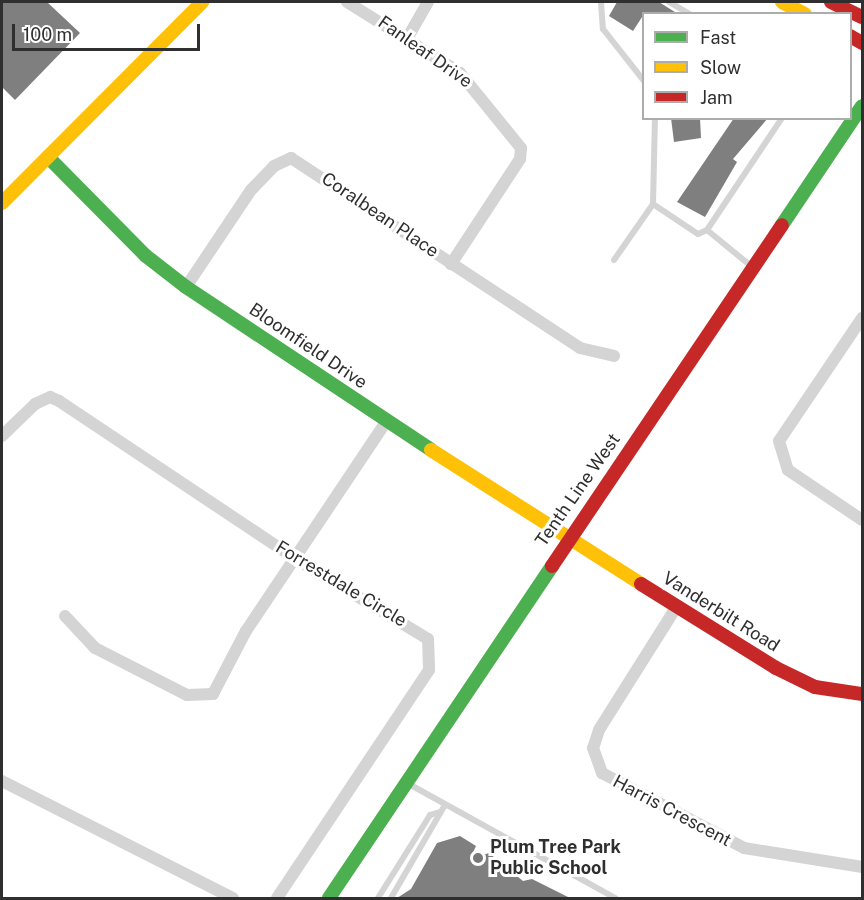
<!DOCTYPE html>
<style>
body{margin:0}
#map{position:relative;width:864px;height:900px;overflow:hidden;background:#fff;font-family:"Public Sans",sans-serif}
div>[style]{position:absolute}
.building>*{inset:0;background:#7f7f7f}
.lane>*{height:6px;margin:-3px;padding:0 3px;transform-origin:3px;border-radius:3px;background:#d4d4d4}
.street>*{height:12px;margin:-6px;padding:0 6px;transform-origin:6px;border-radius:6px;background:#d4d4d4}
.fast>*{height:14px;margin:-7px;padding:0 7px;transform-origin:7px;border-radius:7px;background:#4caf50}
.slow>*{height:14px;margin:-7px;padding:0 7px;transform-origin:7px;border-radius:7px;background:#ffc107}
.jam>*{height:14px;margin:-7px;padding:0 7px;transform-origin:7px;border-radius:7px;background:#c62828}
.dots>*{width:16px;height:16px;translate:-50% -50%;box-sizing:border-box;border:3px solid #fff;border-radius:50%}
span{translate:-50% -50%;white-space:nowrap;text-align:center;line-height:1.15;-webkit-text-stroke:6px #fff;paint-order:stroke}
.street-label{font-size:18px;color:#2f2f2f}
.poi-label{font-size:18px;color:#2f2f2f;font-weight:700}
.left{translate:0 -50%;text-align:left}
.frame{position:absolute;inset:0;border:3px solid #2f2f2f;pointer-events:none}
.legend{position:absolute;left:642px;top:12px;width:210px;height:108px;box-sizing:border-box;background:#fff;border:2px solid #acacac;margin:0;padding:8px 10px;list-style:none;font-size:18px;color:#2f2f2f}
.legend li{display:flex;align-items:center;gap:12px;height:30px}
.legend b{width:30px;border:2px solid #acacac}
.scale{position:absolute;left:12px;top:24px;width:188px;height:27px;box-sizing:border-box;border:3px solid #2f2f2f;border-top:0;padding-left:8px;font-size:18px;line-height:21px;white-space:nowrap;color:#2f2f2f;-webkit-text-stroke:4px #fff;paint-order:stroke}
</style>
<div id="map">
<div class="building">
<i style="clip-path:polygon(2px 2px,47px 2px,80px 33px,15px 100px,2px 87px)"></i>
<i style="clip-path:polygon(617px 2px,659px 2px,678px 14px,644px 14px,633px 31px,609px 16px)"></i>
<i style="clip-path:polygon(671px 118px,700px 118px,701px 138px,674px 142px)"></i>
<i style="clip-path:polygon(734px 118px,768px 118px,733px 159px,737px 162px,705px 217px,677px 202px)"></i>
<i style="clip-path:polygon(460px 836px,476px 846px,470px 859px,489px 853px,523px 881px,532px 879px,570px 898px,397px 898px,411px 889px,437px 843px)"></i>
</div>
<div class="lane">
<i style="left:601px;top:2px;width:27px;rotate:86deg"></i>
<i style="left:603px;top:29px;width:66px;rotate:51.7deg"></i>
<i style="left:669px;top:2px;width:24px;rotate:30deg"></i>
<i style="left:653px;top:204px;width:54px;rotate:33.7deg"></i>
<i style="left:698px;top:234px;width:10px;rotate:-24deg"></i>
<i style="left:707px;top:230px;width:135px;rotate:-56.2deg"></i>
<i style="left:707px;top:230px;width:57px;rotate:39.3deg"></i>
<i style="left:614px;top:260px;width:68px;rotate:-55.1deg"></i>
<i style="left:653px;top:204px;width:86px;rotate:-88.7deg"></i>
<i style="left:407px;top:783px;width:238px;rotate:28.9deg"></i>
<i style="left:378px;top:898px;width:98px;rotate:-57.9deg"></i>
<i style="left:430px;top:815px;width:10px;rotate:-17deg"></i>
<i style="left:391px;top:898px;width:108px;rotate:-59.9deg"></i>
</div>
<div class="street">
<i style="left:347px;top:2px;width:133px;rotate:32.1deg"></i>
<i style="left:460px;top:73px;width:97px;rotate:50.9deg"></i>
<i style="left:521px;top:148px;width:11px;rotate:95deg"></i>
<i style="left:520px;top:159px;width:126px;rotate:123.3deg"></i>
<i style="left:408px;top:37px;width:40px;rotate:-60.3deg"></i>
<i style="left:186px;top:287px;width:117px;rotate:-56.2deg"></i>
<i style="left:251px;top:190px;width:33px;rotate:-46deg"></i>
<i style="left:274px;top:166px;width:19px;rotate:-25deg"></i>
<i style="left:291px;top:158px;width:346px;rotate:33.3deg"></i>
<i style="left:580px;top:348px;width:35px;rotate:13deg"></i>
<i style="left:862px;top:318px;width:148px;rotate:124deg"></i>
<i style="left:779px;top:441px;width:30px;rotate:73deg"></i>
<i style="left:788px;top:470px;width:89px;rotate:34deg"></i>
<i style="left:2px;top:436px;width:46px;rotate:-44.1deg"></i>
<i style="left:35px;top:404px;width:17px;rotate:-25deg"></i>
<i style="left:50px;top:397px;width:10px;rotate:24deg"></i>
<i style="left:59px;top:401px;width:285px;rotate:33.7deg"></i>
<i style="left:296px;top:559px;width:154px;rotate:31.2deg"></i>
<i style="left:428px;top:639px;width:31px;rotate:88deg"></i>
<i style="left:429px;top:670px;width:274px;rotate:123.7deg"></i>
<i style="left:677px;top:606px;width:146px;rotate:122.2deg"></i>
<i style="left:599px;top:730px;width:19px;rotate:108deg"></i>
<i style="left:593px;top:748px;width:27px;rotate:70deg"></i>
<i style="left:602px;top:773px;width:161px;rotate:27.8deg"></i>
<i style="left:744px;top:848px;width:120px;rotate:9.1deg"></i>
<i style="left:65px;top:616px;width:44px;rotate:46.8deg"></i>
<i style="left:95px;top:648px;width:103px;rotate:27.1deg"></i>
<i style="left:187px;top:695px;width:26px;rotate:-2deg"></i>
<i style="left:213px;top:694px;width:71px;rotate:-62.4deg"></i>
<i style="left:246px;top:631px;width:254px;rotate:-56.2deg"></i>
<i style="left:2px;top:781px;width:259px;rotate:26.9deg"></i>
</div>
<div class="fast">
<i style="left:48px;top:157px;width:139px;rotate:45.3deg"></i>
<i style="left:146px;top:256px;width:51px;rotate:37.8deg"></i>
<i style="left:186px;top:287px;width:294px;rotate:33.6deg"></i>
<i style="left:782px;top:225px;width:143px;rotate:-56.1deg"></i>
<i style="left:329px;top:898px;width:400px;rotate:-56.1deg"></i>
</div>
<div class="slow">
<i style="left:782px;top:2px;width:26px;rotate:28deg"></i>
<i style="left:2px;top:203px;width:284px;rotate:-45.1deg"></i>
<i style="left:431px;top:450px;width:249px;rotate:32.5deg"></i>
</div>
<div class="jam">
<i style="left:831px;top:2px;width:34px;rotate:26deg"></i>
<i style="left:850px;top:36px;width:14px;rotate:30deg"></i>
<i style="left:552px;top:566px;width:411px;rotate:-56deg"></i>
<i style="left:641px;top:584px;width:159px;rotate:31.9deg"></i>
<i style="left:776px;top:668px;width:43px;rotate:26deg"></i>
<i style="left:815px;top:687px;width:48px;rotate:8.5deg"></i>
</div>
<div class="dots">
<i style="left:478px;top:858px;background:#787878"></i>
</div>
<div class="street-label">
<span style="left:425px;top:52px;rotate:35deg">Fanleaf Drive</span>
<span style="left:380px;top:215px;rotate:34deg">Coralbean Place</span>
<span style="left:308px;top:346px;rotate:34deg">Bloomfield Drive</span>
<span style="left:578px;top:490px;rotate:-55deg">Tenth Line West</span>
<span style="left:341px;top:584px;rotate:31deg">Forrestdale Circle</span>
<span style="left:721px;top:612px;rotate:32deg">Vanderbilt Road</span>
<span style="left:672px;top:811px;rotate:28deg">Harris Crescent</span>
</div>
<div class="poi-label">
<span class="left" style="left:490px;top:858px">Plum Tree Park<br>Public School</span>
</div>
<div class="frame"></div>
<ul class="legend">
<li><b style="height:8px;background:#4caf50"></b>Fast</li>
<li><b style="height:8px;background:#ffc107"></b>Slow</li>
<li><b style="height:8px;background:#c62828"></b>Jam</li>
</ul>
<div class="scale">100 m</div>
</div>
